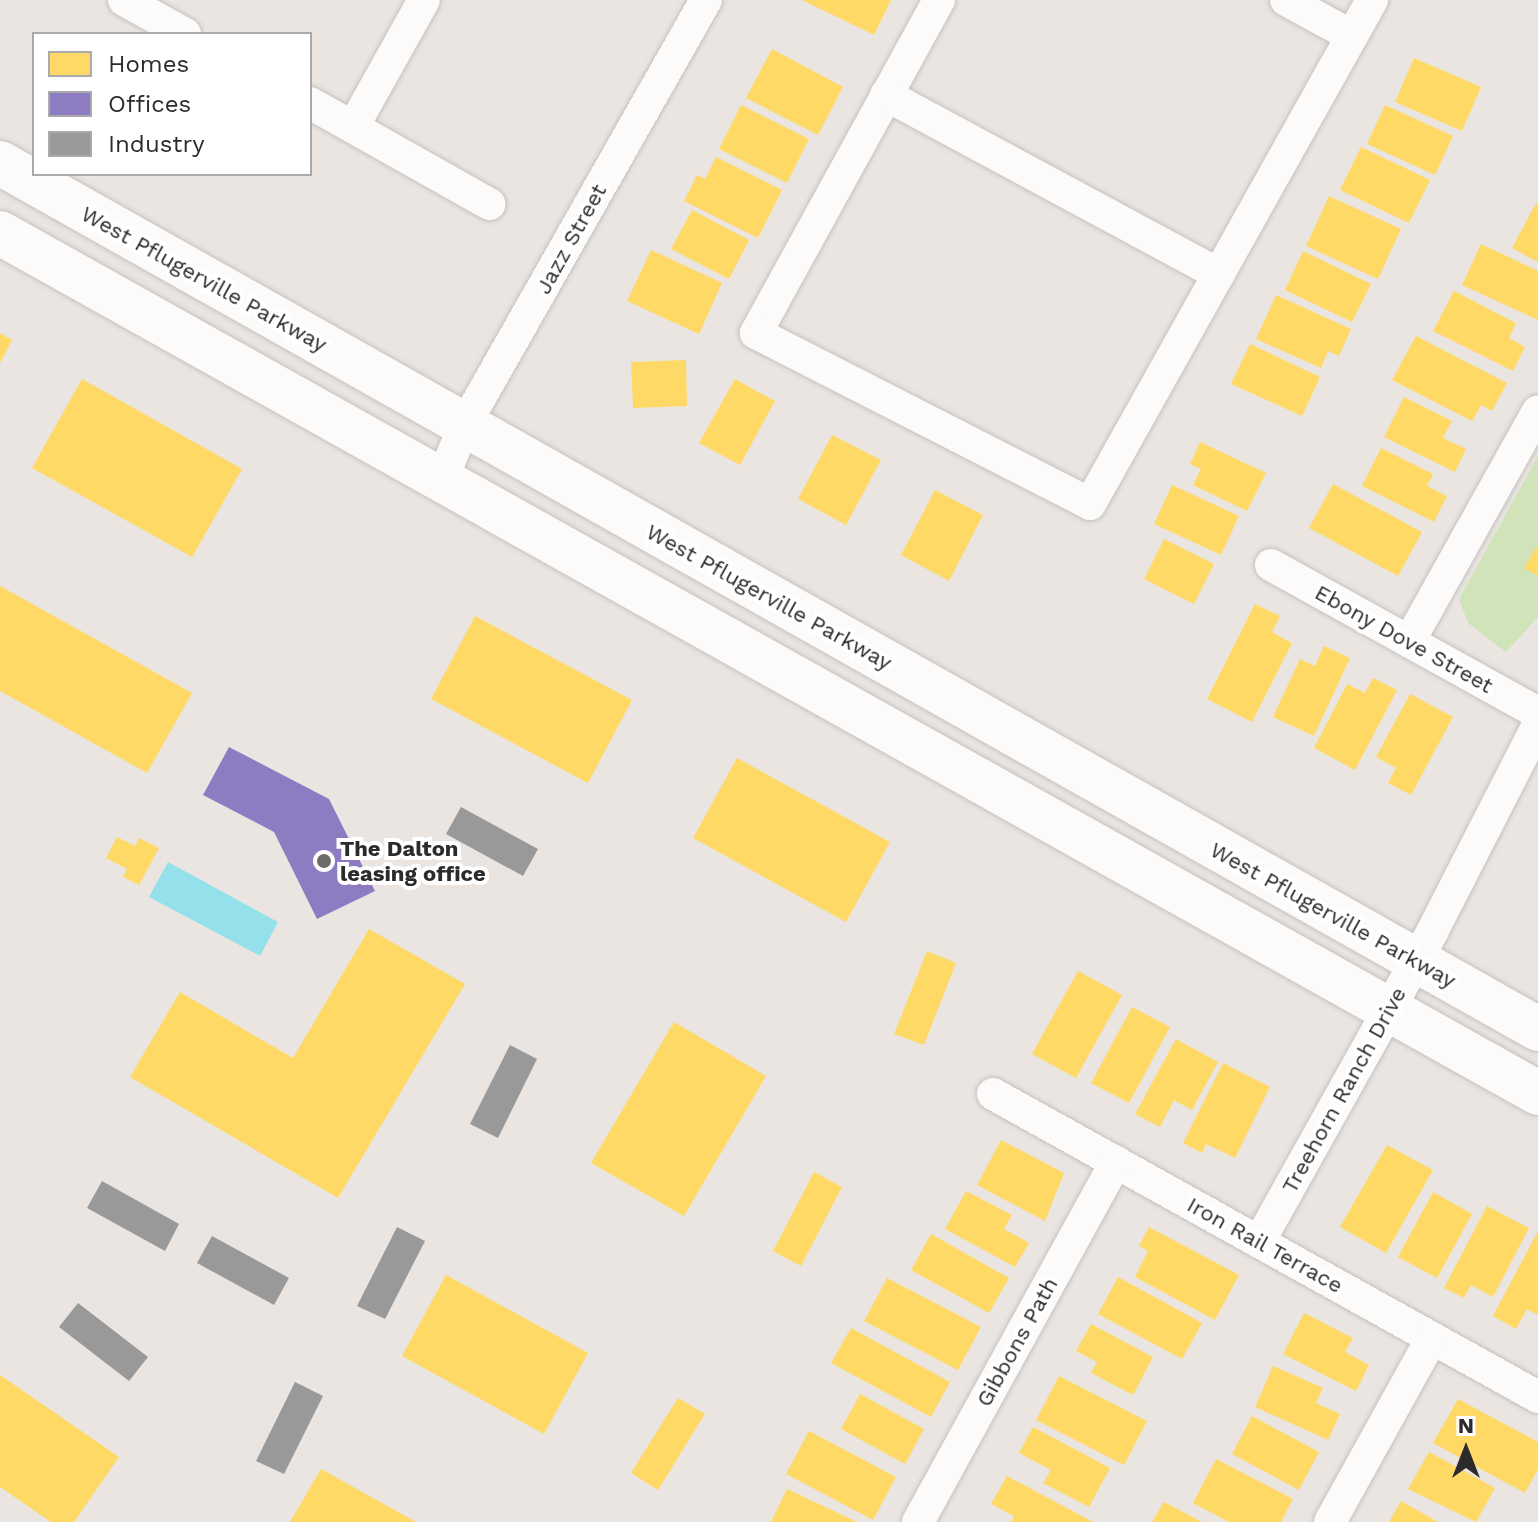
<!DOCTYPE html>
<style>
body{margin:0}
#map{position:relative;width:1538px;height:1522px;overflow:hidden;background:#eae5e0;font-family:"Work Sans",sans-serif}
div>[style]{position:absolute}
.green>*{inset:0;background:#d1e4b9}
.water>*{inset:0;background:#94e0eb}
.homes>*{inset:0;background:#ffd966}
.offices>*{inset:0;background:#8e7cc3}
.industry>*{inset:0;background:#999}
.roads{filter:drop-shadow(0 0 2px #c3c2c2) drop-shadow(0 0 2px #c3c2c2)}
.street>*{height:32px;margin:-16px;padding:0 16px;transform-origin:16px;border-radius:16px;background:#fcfbfa}
.secondary>*{height:44px;margin:-22px;padding:0 22px;transform-origin:22px;border-radius:22px;background:#fcfbfa}
.dots>*{width:22px;height:22px;translate:-50% -50%;box-sizing:border-box;border:4px solid #fff;border-radius:50%}
span{translate:-50% -50%;white-space:nowrap;text-align:center;line-height:1.15;-webkit-text-stroke:8px #fff;paint-order:stroke}
.street-label{font-size:22px;color:#2b2b2b}
.poi-label{font-size:22px;color:#2b2b2b;font-weight:700}
.left{translate:0 -50%;text-align:left}
.legend{position:absolute;left:32px;top:32px;width:280px;height:144px;box-sizing:border-box;background:#fff;border:2px solid #aaa;margin:0;padding:10px 14px;list-style:none;font-size:24px;color:#2b2b2b}
.legend li{display:flex;align-items:center;gap:16px;height:40px}
.legend b{width:40px;border:2px solid #aaa}
.north{position:absolute;left:1426px;top:1410px;width:80px;height:80px;-webkit-text-stroke:6px #fff;paint-order:stroke;rotate:0deg;font-size:22px;font-weight:700;line-height:32px;text-align:center;color:#2b2b2b}
.north::after{content:'';display:block;margin:auto;width:28px;height:36px;background:#2b2b2b;clip-path:polygon(50% 0,100% 100%,50% 72%,0 100%)}
</style>
<div id="map">
<div class="green">
<i style="clip-path:polygon(1538px 456px,1538px 617px,1506px 652px,1468px 623px,1459px 599px)"></i>
</div>
<div class="water">
<i style="clip-path:polygon(168px 862px,278px 922px,260px 956px,149px 897px)"></i>
</div>
<div class="homes">
<i style="clip-path:polygon(802px 0,891px 0,874px 35px)"></i>
<i style="clip-path:polygon(772px 49px,843px 87px,818px 135px,746px 98px)"></i>
<i style="clip-path:polygon(1414px 58px,1481px 87px,1462px 131px,1395px 102px)"></i>
<i style="clip-path:polygon(741px 105px,809px 139px,787px 183px,719px 149px)"></i>
<i style="clip-path:polygon(1385px 105px,1453px 136px,1435px 175px,1367px 144px)"></i>
<i style="clip-path:polygon(1361px 147px,1430px 180px,1409px 223px,1340px 190px)"></i>
<i style="clip-path:polygon(716px 157px,782px 190px,758px 238px,684px 201px,697px 175px,705px 179px)"></i>
<i style="clip-path:polygon(1329px 196px,1401px 229px,1378px 279px,1306px 246px)"></i>
<i style="clip-path:polygon(1536px 203px,1538px 204px,1538px 262px,1512px 248px)"></i>
<i style="clip-path:polygon(692px 210px,749px 240px,729px 279px,671px 249px)"></i>
<i style="clip-path:polygon(1481px 244px,1538px 271px,1538px 320px,1462px 285px)"></i>
<i style="clip-path:polygon(651px 250px,722px 283px,699px 334px,627px 301px)"></i>
<i style="clip-path:polygon(1303px 251px,1371px 284px,1352px 322px,1285px 290px)"></i>
<i style="clip-path:polygon(1454px 291px,1516px 323px,1509px 338px,1525px 347px,1513px 371px,1433px 331px)"></i>
<i style="clip-path:polygon(1276px 295px,1351px 329px,1339px 356px,1328px 351px,1321px 368px,1256px 339px)"></i>
<i style="clip-path:polygon(0 333px,12px 340px,0 363px)"></i>
<i style="clip-path:polygon(1416px 336px,1507px 383px,1492px 411px,1481px 405px,1472px 421px,1392px 380px)"></i>
<i style="clip-path:polygon(1250px 344px,1320px 377px,1302px 416px,1231px 384px)"></i>
<i style="clip-path:polygon(686px 360px,687px 406px,633px 408px,631px 362px)"></i>
<i style="clip-path:polygon(82px 379px,242px 469px,192px 557px,32px 468px)"></i>
<i style="clip-path:polygon(735px 379px,775px 401px,740px 465px,699px 443px)"></i>
<i style="clip-path:polygon(1404px 397px,1452px 421px,1443px 438px,1466px 449px,1455px 472px,1384px 437px)"></i>
<i style="clip-path:polygon(832px 435px,881px 460px,846px 525px,798px 499px)"></i>
<i style="clip-path:polygon(1200px 442px,1266px 473px,1247px 511px,1193px 485px,1201px 469px,1190px 464px)"></i>
<i style="clip-path:polygon(1381px 448px,1433px 474px,1427px 486px,1447px 496px,1434px 522px,1362px 486px)"></i>
<i style="clip-path:polygon(1333px 484px,1422px 532px,1398px 576px,1309px 528px)"></i>
<i style="clip-path:polygon(1172px 485px,1239px 516px,1221px 555px,1154px 524px)"></i>
<i style="clip-path:polygon(935px 490px,983px 515px,949px 581px,901px 555px)"></i>
<i style="clip-path:polygon(1164px 539px,1214px 564px,1194px 604px,1144px 579px)"></i>
<i style="clip-path:polygon(1538px 544px,1538px 576px,1524px 568px)"></i>
<i style="clip-path:polygon(0 586px,192px 693px,147px 773px,0 691px)"></i>
<i style="clip-path:polygon(1255px 604px,1280px 616px,1272px 632px,1292px 643px,1252px 722px,1207px 699px)"></i>
<i style="clip-path:polygon(475px 616px,632px 700px,588px 783px,431px 699px)"></i>
<i style="clip-path:polygon(1324px 646px,1350px 658px,1314px 736px,1273px 717px,1300px 659px,1315px 666px)"></i>
<i style="clip-path:polygon(1373px 678px,1397px 690px,1355px 770px,1314px 748px,1347px 684px,1365px 693px)"></i>
<i style="clip-path:polygon(1410px 694px,1453px 717px,1411px 795px,1388px 783px,1396px 768px,1376px 757px)"></i>
<i style="clip-path:polygon(737px 758px,890px 842px,846px 922px,693px 838px)"></i>
<i style="clip-path:polygon(117px 837px,135px 846px,139px 838px,159px 848px,139px 885px,123px 877px,127px 869px,106px 858px)"></i>
<i style="clip-path:polygon(369px 929px,465px 984px,338px 1198px,130px 1077px,180px 992px,293px 1058px)"></i>
<i style="clip-path:polygon(927px 951px,956px 963px,924px 1045px,894px 1034px)"></i>
<i style="clip-path:polygon(1078px 971px,1122px 995px,1076px 1078px,1032px 1054px)"></i>
<i style="clip-path:polygon(1132px 1007px,1170px 1027px,1129px 1103px,1091px 1083px)"></i>
<i style="clip-path:polygon(674px 1022px,766px 1076px,684px 1216px,591px 1163px)"></i>
<i style="clip-path:polygon(1176px 1039px,1218px 1062px,1192px 1110px,1174px 1100px,1160px 1127px,1135px 1114px)"></i>
<i style="clip-path:polygon(1223px 1063px,1270px 1087px,1235px 1158px,1206px 1144px,1202px 1153px,1183px 1143px)"></i>
<i style="clip-path:polygon(1001px 1140px,1064px 1173px,1045px 1221px,977px 1185px)"></i>
<i style="clip-path:polygon(1387px 1145px,1433px 1170px,1386px 1253px,1340px 1227px)"></i>
<i style="clip-path:polygon(814px 1172px,842px 1187px,801px 1266px,773px 1251px)"></i>
<i style="clip-path:polygon(966px 1191px,1012px 1215px,1004px 1229px,1029px 1243px,1015px 1267px,945px 1229px)"></i>
<i style="clip-path:polygon(1433px 1192px,1472px 1214px,1437px 1278px,1398px 1257px)"></i>
<i style="clip-path:polygon(1487px 1206px,1529px 1228px,1493px 1297px,1471px 1285px,1464px 1298px,1444px 1288px)"></i>
<i style="clip-path:polygon(1149px 1227px,1239px 1275px,1215px 1320px,1135px 1277px,1148px 1251px,1139px 1246px)"></i>
<i style="clip-path:polygon(1538px 1231px,1538px 1315px,1527px 1309px,1516px 1329px,1493px 1316px)"></i>
<i style="clip-path:polygon(931px 1234px,1009px 1278px,989px 1313px,911px 1270px)"></i>
<i style="clip-path:polygon(446px 1275px,588px 1353px,544px 1434px,402px 1356px)"></i>
<i style="clip-path:polygon(1118px 1277px,1202px 1323px,1182px 1359px,1098px 1314px)"></i>
<i style="clip-path:polygon(887px 1278px,981px 1327px,958px 1370px,864px 1321px)"></i>
<i style="clip-path:polygon(1304px 1313px,1353px 1338px,1345px 1352px,1369px 1365px,1356px 1391px,1283px 1354px)"></i>
<i style="clip-path:polygon(1091px 1324px,1153px 1357px,1133px 1395px,1091px 1373px,1097px 1362px,1076px 1351px)"></i>
<i style="clip-path:polygon(851px 1328px,950px 1382px,931px 1417px,831px 1363px)"></i>
<i style="clip-path:polygon(1273px 1366px,1323px 1388px,1316px 1403px,1340px 1414px,1328px 1440px,1255px 1407px)"></i>
<i style="clip-path:polygon(0 1375px,119px 1457px,74px 1522px,51px 1522px,0 1487px)"></i>
<i style="clip-path:polygon(1059px 1376px,1147px 1421px,1124px 1465px,1036px 1420px)"></i>
<i style="clip-path:polygon(860px 1394px,924px 1429px,905px 1464px,841px 1429px)"></i>
<i style="clip-path:polygon(678px 1398px,705px 1414px,658px 1490px,631px 1473px)"></i>
<i style="clip-path:polygon(1458px 1399px,1538px 1442px,1538px 1469px,1525px 1493px,1433px 1443px)"></i>
<i style="clip-path:polygon(1252px 1416px,1319px 1452px,1299px 1490px,1232px 1454px)"></i>
<i style="clip-path:polygon(1033px 1427px,1110px 1468px,1089px 1507px,1043px 1483px,1051px 1470px,1019px 1453px)"></i>
<i style="clip-path:polygon(809px 1431px,896px 1477px,873px 1520px,786px 1474px)"></i>
<i style="clip-path:polygon(1429px 1452px,1495px 1488px,1476px 1522px,1408px 1489px)"></i>
<i style="clip-path:polygon(1216px 1459px,1293px 1499px,1281px 1522px,1229px 1522px,1193px 1503px)"></i>
<i style="clip-path:polygon(321px 1469px,416px 1522px,290px 1522px)"></i>
<i style="clip-path:polygon(1007px 1476px,1093px 1522px,1011px 1522px,1014px 1516px,991px 1504px)"></i>
<i style="clip-path:polygon(787px 1489px,857px 1522px,771px 1522px)"></i>
<i style="clip-path:polygon(1401px 1501px,1438px 1522px,1389px 1522px)"></i>
<i style="clip-path:polygon(1164px 1502px,1202px 1522px,1152px 1522px)"></i>
</div>
<div class="offices">
<i style="clip-path:polygon(229px 747px,329px 799px,375px 891px,317px 919px,274px 832px,203px 795px)"></i>
</div>
<div class="industry">
<i style="clip-path:polygon(461px 807px,538px 849px,523px 876px,446px 834px)"></i>
<i style="clip-path:polygon(510px 1045px,537px 1059px,498px 1138px,470px 1124px)"></i>
<i style="clip-path:polygon(102px 1181px,179px 1224px,165px 1251px,87px 1208px)"></i>
<i style="clip-path:polygon(397px 1227px,425px 1241px,385px 1319px,357px 1306px)"></i>
<i style="clip-path:polygon(212px 1236px,289px 1278px,274px 1305px,197px 1263px)"></i>
<i style="clip-path:polygon(78px 1303px,148px 1357px,129px 1381px,59px 1327px)"></i>
<i style="clip-path:polygon(295px 1382px,323px 1396px,284px 1474px,256px 1461px)"></i>
</div>
<div class="roads">
<div class="street">
<i style="left:124px;top:0;width:70px;rotate:29.1deg"></i>
<i style="left:939px;top:0;width:380px;rotate:118.8deg"></i>
<i style="left:756px;top:333px;width:375px;rotate:27.1deg"></i>
<i style="left:1090px;top:504px;width:578px;rotate:-60.77deg"></i>
<i style="left:1286px;top:0;width:75px;rotate:28.6deg"></i>
<i style="left:886px;top:95px;width:378px;rotate:28.3deg"></i>
<i style="left:310px;top:103px;width:206px;rotate:29.4deg"></i>
<i style="left:353px;top:127px;width:145px;rotate:-60.8deg"></i>
<i style="left:442px;top:480px;width:58px;rotate:-67.8deg"></i>
<i style="left:464px;top:426px;width:490px;rotate:-60.4deg"></i>
<i style="left:1271px;top:565px;width:305px;rotate:29deg"></i>
<i style="left:1410px;top:640px;width:262px;rotate:-60.8deg"></i>
<i style="left:993px;top:1094px;width:624px;rotate:29.07deg"></i>
<i style="left:1259px;top:1242px;width:355px;rotate:-60.8deg"></i>
<i style="left:1432px;top:932px;width:233px;rotate:-62.9deg"></i>
<i style="left:918px;top:1522px;width:411px;rotate:-61.2deg"></i>
<i style="left:1330px;top:1522px;width:210px;rotate:-61deg"></i>
</div>
<div class="secondary">
<i style="left:0;top:163px;width:1765px;rotate:29.38deg"></i>
<i style="left:0;top:233px;width:1762px;rotate:29.21deg"></i>
</div>
</div>
<div class="dots">
<i style="left:324px;top:861px;background:#6e6c6a"></i>
</div>
<div class="street-label">
<span style="left:571px;top:239px;rotate:-61deg">Jazz Street</span>
<span style="left:204px;top:279px;rotate:29deg">West Pflugerville Parkway</span>
<span style="left:769px;top:597px;rotate:29deg">West Pflugerville Parkway</span>
<span style="left:1404px;top:639px;rotate:29deg">Ebony Dove Street</span>
<span style="left:1333px;top:915px;rotate:29deg">West Pflugerville Parkway</span>
<span style="left:1344px;top:1090px;rotate:-61deg">Treehorn Ranch Drive</span>
<span style="left:1265px;top:1245px;rotate:29deg">Iron Rail Terrace</span>
<span style="left:1017px;top:1342px;rotate:-61deg">Gibbons Path</span>
</div>
<div class="poi-label">
<span class="left" style="left:340px;top:861px">The Dalton<br>leasing office</span>
</div>
<ul class="legend">
<li><b style="height:22px;background:#ffd966"></b>Homes</li>
<li><b style="height:22px;background:#8e7cc3"></b>Offices</li>
<li><b style="height:22px;background:#999"></b>Industry</li>
</ul>
<div class="north">N</div>
</div>
